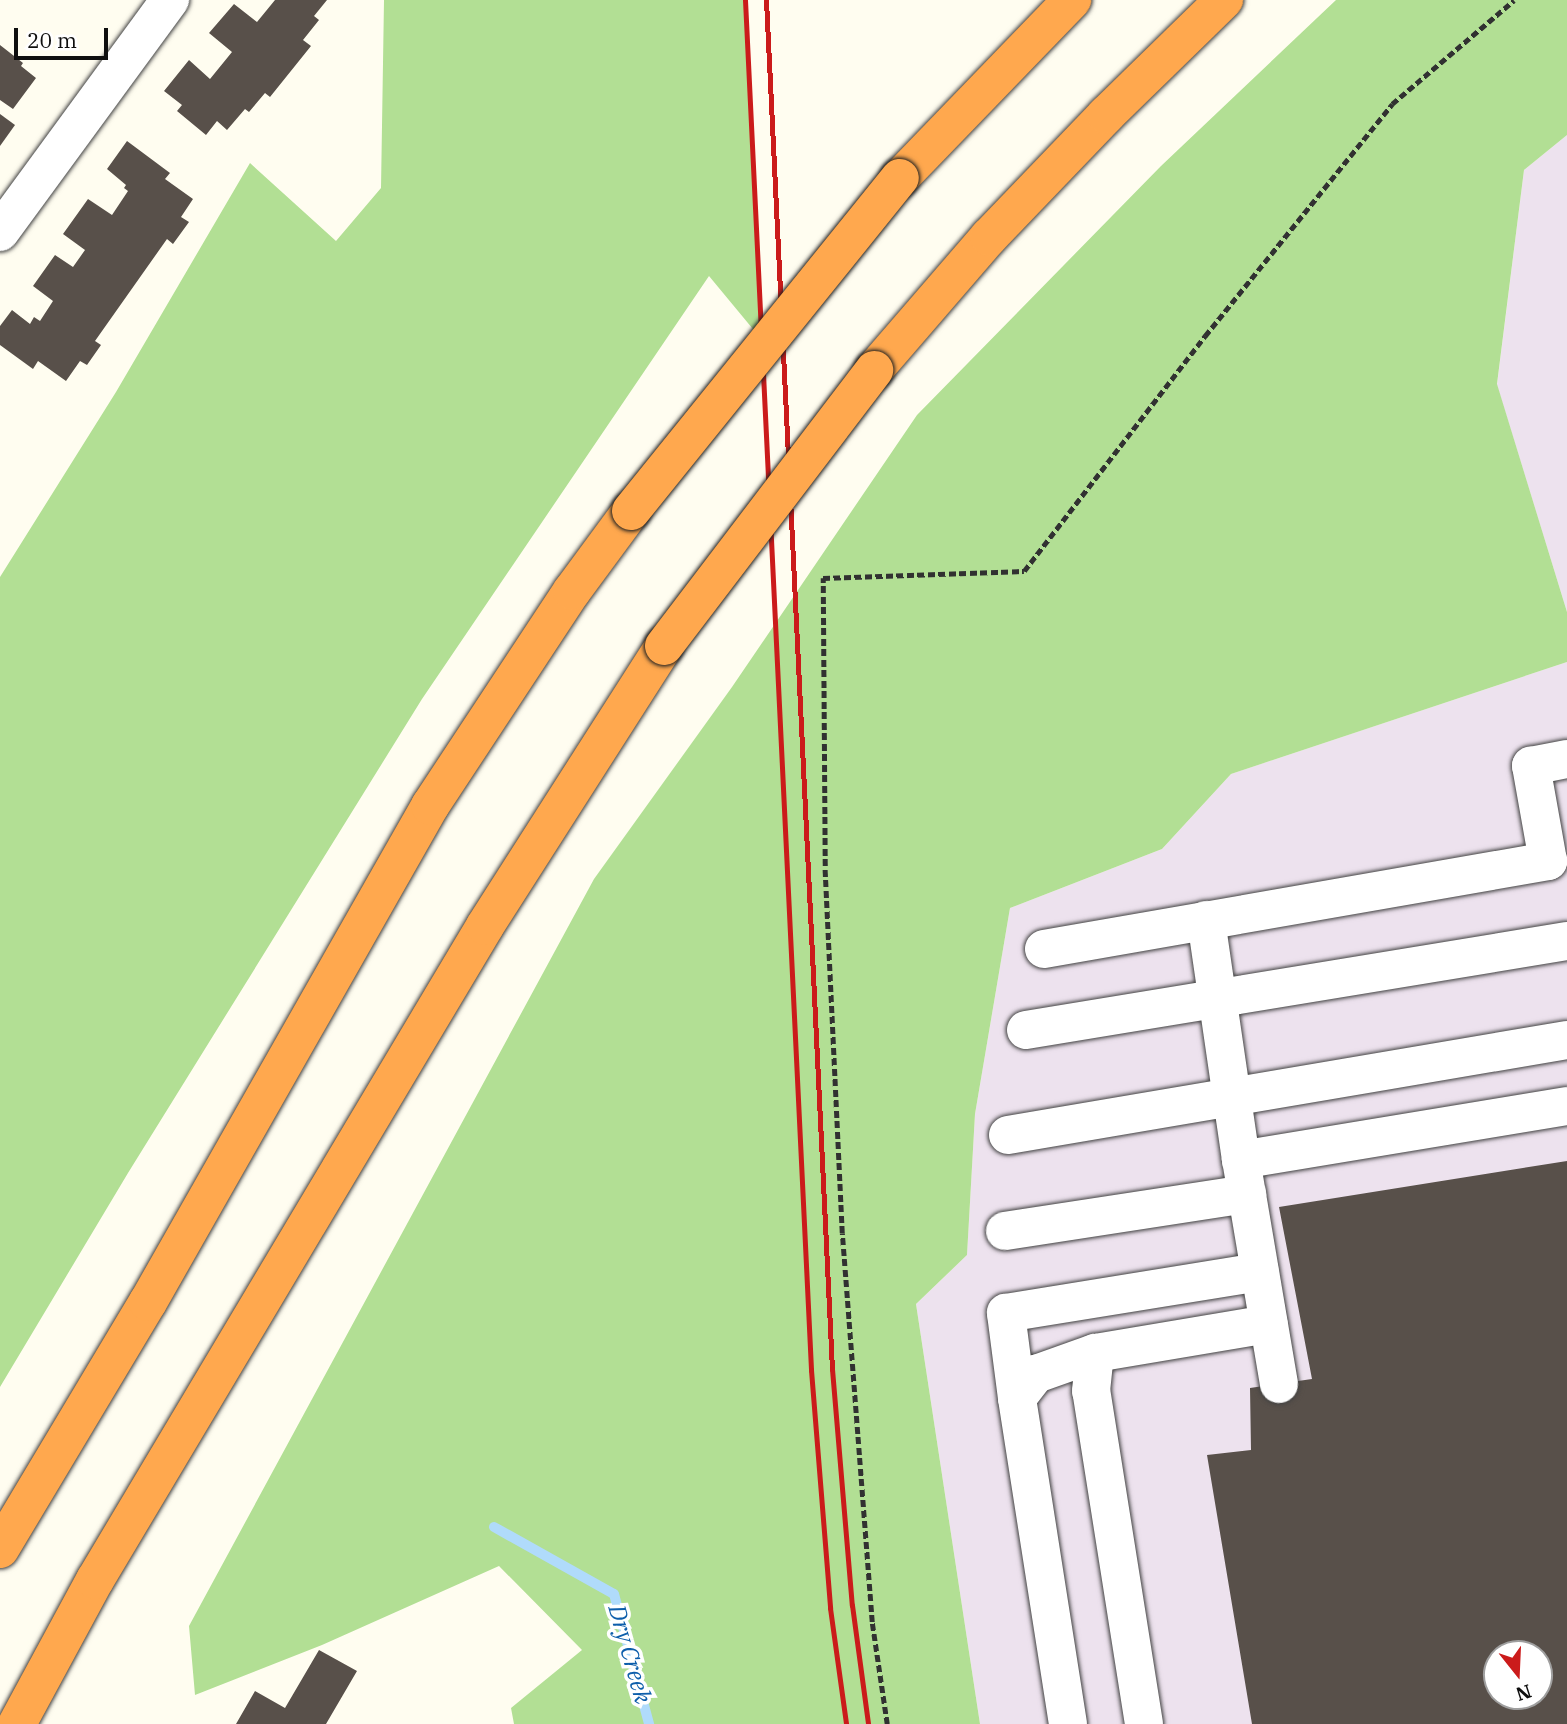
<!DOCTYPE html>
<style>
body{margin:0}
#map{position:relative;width:1567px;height:1724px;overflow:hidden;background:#fffdf0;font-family:"IBM Plex Serif",serif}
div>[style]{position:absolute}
.industrial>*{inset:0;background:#ede2ee}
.forest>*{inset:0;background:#b2df94}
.stream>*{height:10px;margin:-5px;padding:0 5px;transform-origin:5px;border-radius:5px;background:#b0dbfb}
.building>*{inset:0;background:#58504a}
.path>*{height:4.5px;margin-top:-2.25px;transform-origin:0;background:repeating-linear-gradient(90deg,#313131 0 7px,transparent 0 10.5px)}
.roads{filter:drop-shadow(0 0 2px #424242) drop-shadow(0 0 2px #424242)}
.minor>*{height:38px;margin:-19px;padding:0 19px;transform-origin:19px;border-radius:19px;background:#fff}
.highway>*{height:38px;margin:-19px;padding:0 19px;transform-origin:19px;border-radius:19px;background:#ffa84e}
.rail>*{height:5px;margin:-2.5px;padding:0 2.5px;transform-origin:2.5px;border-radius:2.5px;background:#cb1b1b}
.bridges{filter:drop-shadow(0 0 2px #202020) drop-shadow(0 0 2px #202020)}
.highway-bridge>*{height:38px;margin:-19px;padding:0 19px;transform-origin:19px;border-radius:19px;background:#ffa84e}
span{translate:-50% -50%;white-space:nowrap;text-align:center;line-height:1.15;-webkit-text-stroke:7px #fff;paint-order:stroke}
.water-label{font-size:24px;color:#0d5eab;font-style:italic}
.north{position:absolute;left:1483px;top:1640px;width:70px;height:70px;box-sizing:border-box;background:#fff;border:2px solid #9f9f9f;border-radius:50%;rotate:162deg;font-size:19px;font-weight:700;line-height:28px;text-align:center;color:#0f0f0f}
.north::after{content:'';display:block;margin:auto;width:24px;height:32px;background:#cb1b1b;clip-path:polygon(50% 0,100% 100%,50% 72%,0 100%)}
.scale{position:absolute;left:14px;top:28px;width:94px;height:32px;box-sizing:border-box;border:4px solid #0f0f0f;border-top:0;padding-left:9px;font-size:21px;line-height:24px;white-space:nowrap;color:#0f0f0f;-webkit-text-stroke:5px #fff;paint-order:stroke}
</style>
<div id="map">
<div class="industrial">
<i style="clip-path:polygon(1567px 135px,1567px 612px,1497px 385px,1524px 170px)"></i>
<i style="clip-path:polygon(evenodd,1567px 662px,1567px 1724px,980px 1724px,916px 1304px,967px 1255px,975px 1114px,1010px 908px,1162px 849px,1231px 774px,1567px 662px,1497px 1654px,1539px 1654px,1539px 1696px,1497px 1696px,1497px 1654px)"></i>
</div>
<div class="forest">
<i style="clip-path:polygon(384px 0,745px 0,762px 340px,709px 276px,422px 699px,128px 1173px,0 1387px,0 577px,116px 392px,250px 163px,336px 241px,381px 188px)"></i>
<i style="clip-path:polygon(1336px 0,1567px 0,1567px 135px,1524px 170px,1497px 384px,1567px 612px,1567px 662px,1231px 774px,1162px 849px,1010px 908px,975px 1114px,967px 1255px,916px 1304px,980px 1724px,514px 1724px,511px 1708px,582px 1650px,499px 1566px,322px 1645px,195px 1695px,189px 1626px,594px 879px,732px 687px,917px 415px,1161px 166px)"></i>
</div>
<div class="stream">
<i style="left:494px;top:1527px;width:137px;rotate:29.2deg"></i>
<i style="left:614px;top:1594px;width:135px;rotate:74.9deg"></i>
</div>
<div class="building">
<i style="clip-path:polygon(275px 0,327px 0,314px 16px,319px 20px,303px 40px,311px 46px,270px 97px,265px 93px,249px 112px,245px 109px,227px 130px,217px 121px,206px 135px,177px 111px,182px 105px,164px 91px,189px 60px,210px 79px,232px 52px,209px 33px,234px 4px,257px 22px)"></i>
<i style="clip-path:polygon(0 45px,23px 63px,21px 66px,36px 78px,13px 109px,0 100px)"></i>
<i style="clip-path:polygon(0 114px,15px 125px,0 146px)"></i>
<i style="clip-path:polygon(127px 141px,170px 173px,165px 179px,193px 199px,181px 217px,189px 222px,173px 244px,167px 239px,95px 341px,101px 345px,87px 365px,80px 361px,66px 381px,38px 361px,33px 369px,0 345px,0 326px,12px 310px,30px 324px,34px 317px,40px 321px,53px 301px,33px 286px,55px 255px,73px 267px,85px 250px,63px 234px,88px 199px,112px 215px,128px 191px,124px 188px,126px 185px,107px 169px)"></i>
<i style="clip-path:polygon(evenodd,1567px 1161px,1567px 1724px,1252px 1724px,1207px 1455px,1251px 1450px,1250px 1388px,1312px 1379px,1279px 1207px,1567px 1161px,1497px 1654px,1539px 1654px,1539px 1696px,1497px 1696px,1497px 1654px)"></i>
<i style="clip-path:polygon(319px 1650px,357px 1671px,326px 1724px,236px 1724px,255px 1691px,285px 1708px)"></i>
</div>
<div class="path">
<i style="left:887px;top:1724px;width:103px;rotate:-98.4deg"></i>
<i style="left:872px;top:1622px;width:390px;rotate:-94.4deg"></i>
<i style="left:842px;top:1233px;width:367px;rotate:-92.7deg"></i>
<i style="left:825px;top:866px;width:288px;rotate:-90.4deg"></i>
<i style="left:823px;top:578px;width:201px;rotate:-2deg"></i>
<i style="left:1024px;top:571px;width:297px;rotate:-52.4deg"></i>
<i style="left:1205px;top:336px;width:298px;rotate:-51.1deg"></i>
<i style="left:1392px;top:104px;width:160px;rotate:-40.4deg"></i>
</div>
<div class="roads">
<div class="minor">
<i style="left:0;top:232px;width:288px;rotate:-53.8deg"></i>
<i style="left:1206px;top:920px;width:243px;rotate:81.7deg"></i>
<i style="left:1044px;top:949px;width:512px;rotate:-9.9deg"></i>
<i style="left:1548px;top:861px;width:97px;rotate:-100.1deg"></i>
<i style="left:1531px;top:766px;width:37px;rotate:-11deg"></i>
<i style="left:1026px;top:1030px;width:548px;rotate:-9.34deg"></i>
<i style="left:1008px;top:1135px;width:567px;rotate:-9.65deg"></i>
<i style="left:1005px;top:1231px;width:245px;rotate:-8.7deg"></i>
<i style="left:1279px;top:1384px;width:227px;rotate:-99.6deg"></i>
<i style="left:1241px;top:1160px;width:330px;rotate:-9.4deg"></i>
<i style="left:1017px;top:1398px;width:86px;rotate:-97.4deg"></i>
<i style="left:1006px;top:1313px;width:257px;rotate:-9.2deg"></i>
<i style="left:1068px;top:1724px;width:330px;rotate:-98.9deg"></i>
<i style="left:1017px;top:1398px;width:31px;rotate:-52deg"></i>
<i style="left:1036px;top:1374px;width:63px;rotate:-19.6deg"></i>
<i style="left:1144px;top:1724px;width:337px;rotate:-99deg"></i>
<i style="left:1091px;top:1391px;width:38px;rotate:-84deg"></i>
<i style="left:1095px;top:1353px;width:176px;rotate:-9.5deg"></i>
</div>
<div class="highway">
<i style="left:900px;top:178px;width:248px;rotate:-46deg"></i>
<i style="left:874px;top:370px;width:176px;rotate:-49.2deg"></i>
<i style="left:989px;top:237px;width:169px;rotate:-46.2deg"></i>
<i style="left:1106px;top:115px;width:165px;rotate:-44.3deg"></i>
<i style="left:0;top:1549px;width:288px;rotate:-59.1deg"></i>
<i style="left:148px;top:1302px;width:571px;rotate:-60.38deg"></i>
<i style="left:430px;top:806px;width:258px;rotate:-56.6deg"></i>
<i style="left:572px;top:591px;width:99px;rotate:-53.6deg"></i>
<i style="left:17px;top:1724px;width:164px;rotate:-61.6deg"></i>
<i style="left:95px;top:1580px;width:761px;rotate:-59.19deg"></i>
<i style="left:485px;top:926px;width:332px;rotate:-57.4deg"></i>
</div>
</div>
<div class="rail">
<i style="left:745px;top:0;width:1372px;rotate:87.24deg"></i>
<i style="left:811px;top:1370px;width:239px;rotate:85.4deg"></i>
<i style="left:830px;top:1608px;width:117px;rotate:82.1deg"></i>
<i style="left:766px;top:0;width:1371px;rotate:87.24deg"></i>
<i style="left:832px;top:1369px;width:237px;rotate:85.2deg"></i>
<i style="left:852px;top:1605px;width:120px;rotate:82.3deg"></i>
</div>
<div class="bridges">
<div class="highway-bridge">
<i style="left:631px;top:511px;width:428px;rotate:-51.1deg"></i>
<i style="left:664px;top:646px;width:347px;rotate:-52.7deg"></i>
</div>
</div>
<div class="water-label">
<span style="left:630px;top:1654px;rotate:74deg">Dry Creek</span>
</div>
<div class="north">N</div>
<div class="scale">20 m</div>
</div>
